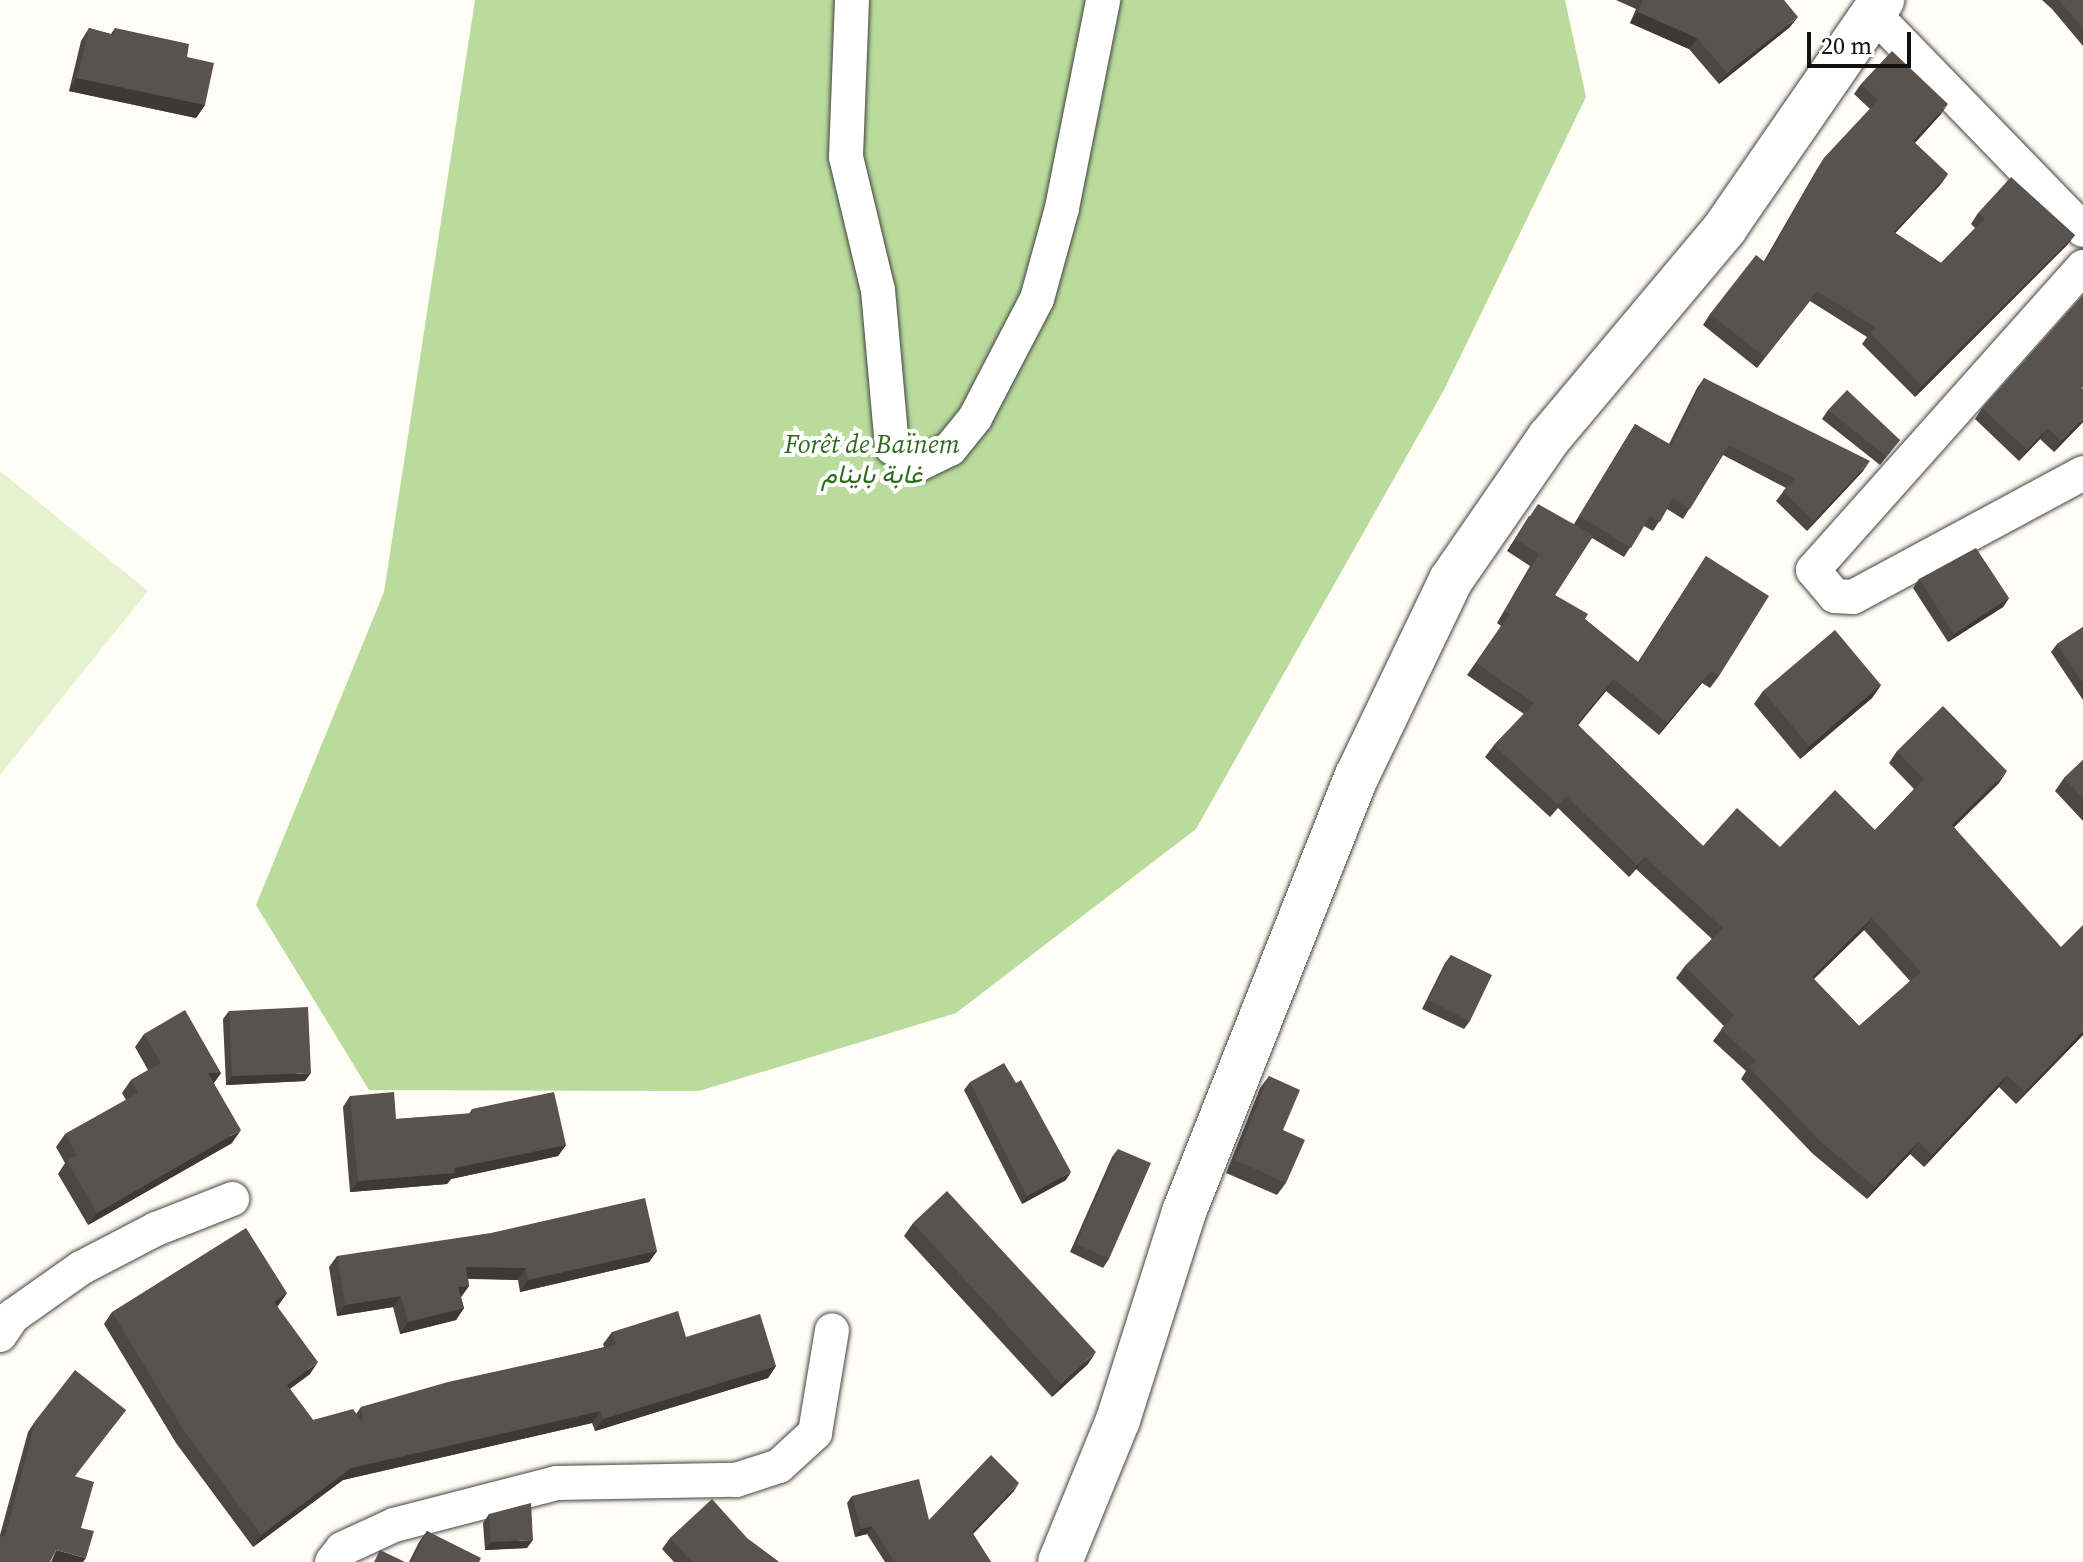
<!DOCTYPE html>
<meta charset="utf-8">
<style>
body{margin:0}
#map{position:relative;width:2083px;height:1562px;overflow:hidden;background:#fffdf5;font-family:"Source Serif 4",Vazirmatn,serif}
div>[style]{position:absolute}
.forest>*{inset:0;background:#b9dc9c}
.pitch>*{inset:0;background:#e6f2cf}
.roads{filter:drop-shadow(0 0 2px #444) drop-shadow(0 0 2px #444)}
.minor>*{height:34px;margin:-17px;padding:0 17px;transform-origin:17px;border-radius:17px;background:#fff}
.tertiary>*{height:44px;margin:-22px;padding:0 22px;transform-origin:22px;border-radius:22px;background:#fff}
.wall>*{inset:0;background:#4d4742}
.shaded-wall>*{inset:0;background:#3f3936}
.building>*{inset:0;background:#5a524d}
span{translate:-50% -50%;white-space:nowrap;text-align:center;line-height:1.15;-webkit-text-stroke:8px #fff;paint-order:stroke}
.park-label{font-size:26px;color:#2f6b1f;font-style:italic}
.scale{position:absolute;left:1807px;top:32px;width:104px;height:36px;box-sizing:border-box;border:4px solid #111;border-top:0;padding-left:10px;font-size:24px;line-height:28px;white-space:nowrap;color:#111;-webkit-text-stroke:6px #fff;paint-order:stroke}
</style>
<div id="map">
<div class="forest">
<i style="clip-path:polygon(475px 0,1565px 0,1586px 97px,1444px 390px,1196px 829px,956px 1013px,699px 1091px,369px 1090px,256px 905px,384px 592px)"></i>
</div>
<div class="pitch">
<i style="clip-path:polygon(0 471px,148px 591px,0 775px)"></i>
</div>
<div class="roads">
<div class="minor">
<i style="left:852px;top:0;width:157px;rotate:92.2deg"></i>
<i style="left:846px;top:157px;width:137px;rotate:76.5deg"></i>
<i style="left:878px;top:290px;width:158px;rotate:84.9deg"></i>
<i style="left:892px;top:447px;width:31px;rotate:36deg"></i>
<i style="left:917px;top:465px;width:37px;rotate:-26deg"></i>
<i style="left:950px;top:449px;width:40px;rotate:-51deg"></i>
<i style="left:975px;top:418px;width:134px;rotate:-62.5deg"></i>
<i style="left:1037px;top:299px;width:94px;rotate:-74.6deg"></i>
<i style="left:1062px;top:208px;width:212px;rotate:-78.8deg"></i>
<i style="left:1873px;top:13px;width:302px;rotate:45.9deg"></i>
<i style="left:2083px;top:267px;width:406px;rotate:131.7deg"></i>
<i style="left:1813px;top:570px;width:34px;rotate:50deg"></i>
<i style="left:1835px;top:596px;width:18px;rotate:3deg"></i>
<i style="left:1853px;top:597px;width:261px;rotate:-28.3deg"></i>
<i style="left:0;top:1335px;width:23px;rotate:-56deg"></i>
<i style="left:13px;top:1316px;width:83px;rotate:-35.2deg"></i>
<i style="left:81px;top:1268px;width:85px;rotate:-27.5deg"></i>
<i style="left:156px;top:1229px;width:82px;rotate:-21.5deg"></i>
<i style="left:332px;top:1562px;width:16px;rotate:-52deg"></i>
<i style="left:342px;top:1549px;width:57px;rotate:-24.8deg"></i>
<i style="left:394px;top:1525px;width:167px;rotate:-14.5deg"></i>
<i style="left:556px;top:1483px;width:180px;rotate:-1deg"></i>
<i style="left:736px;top:1480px;width:45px;rotate:-18deg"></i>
<i style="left:779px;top:1466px;width:49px;rotate:-42.5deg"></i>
<i style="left:815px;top:1433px;width:104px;rotate:-80.6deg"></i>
</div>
<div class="tertiary">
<i style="left:1060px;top:1562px;width:153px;rotate:-67.8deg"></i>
<i style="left:1118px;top:1420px;width:218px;rotate:-72.4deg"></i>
<i style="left:1184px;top:1212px;width:469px;rotate:-68.4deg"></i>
<i style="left:1357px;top:776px;width:217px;rotate:-64.4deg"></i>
<i style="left:1451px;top:580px;width:173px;rotate:-55.4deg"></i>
<i style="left:1549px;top:438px;width:274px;rotate:-50deg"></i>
<i style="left:1725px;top:228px;width:277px;rotate:-55.4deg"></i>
</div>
</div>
<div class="wall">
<i style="clip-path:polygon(1616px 0,1784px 0,1790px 27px,1719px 84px,1689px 49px,1630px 23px,1636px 9px)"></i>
<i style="clip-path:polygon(2042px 0,2083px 0,2083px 46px,2052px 9px)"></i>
<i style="clip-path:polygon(89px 28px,111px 34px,115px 28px,187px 57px,205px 105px,196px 118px,69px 91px,81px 41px)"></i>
<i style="clip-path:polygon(1861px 84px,1941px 114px,1915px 143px,1948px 174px,1940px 185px,1895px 233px,1941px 263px,1975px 228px,1971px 224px,1978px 213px,2075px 235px,2067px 245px,1915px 397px,1862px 344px,1867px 337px,1810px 301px,1757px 368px,1703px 325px,1710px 314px,1764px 261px,1817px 169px,1824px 158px,1870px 109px,1854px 94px)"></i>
<i style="clip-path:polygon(evenodd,1704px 378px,1863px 471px,1807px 531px,1776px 501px,1786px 488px,1723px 455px,1683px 519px,1667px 509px,1653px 531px,1644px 526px,1624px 557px,1592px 538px,1555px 595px,1638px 662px,1706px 556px,1719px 676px,1710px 688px,1702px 683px,1659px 735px,1606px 691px,1578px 725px,1703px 846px,1780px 847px,1875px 830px,1914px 789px,1889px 763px,1897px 751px,1999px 783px,1954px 827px,2083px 1035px,2016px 1104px,1999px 1087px,1924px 1167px,1910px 1154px,1867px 1199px,1813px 1154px,1741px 1079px,1746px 1071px,1713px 1041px,1724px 1026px,1676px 978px,1685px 966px,1712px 939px,1636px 869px,1629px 877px,1558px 808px,1550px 817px,1485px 757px,1494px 745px,1524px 714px,1467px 675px,1501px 626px,1497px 623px,1530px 566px,1507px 551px,1529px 516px,1574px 524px,1635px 424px,1669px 444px,1697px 388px,1704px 378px,1864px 930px,1910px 981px,1859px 1026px,1814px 979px,1864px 930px)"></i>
<i style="clip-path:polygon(1982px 408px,2083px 422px,2054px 452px,2040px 439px,2019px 461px,1975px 419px)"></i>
<i style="clip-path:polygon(1828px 410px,1900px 440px,1880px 465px,1822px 419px)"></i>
<i style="clip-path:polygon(1919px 579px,2009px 598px,2003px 607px,1948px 642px,1913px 588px)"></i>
<i style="clip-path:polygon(2083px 627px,2083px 700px,2051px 652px,2057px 644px)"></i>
<i style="clip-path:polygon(1881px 685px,1872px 698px,1800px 759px,1754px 704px,1763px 691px)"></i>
<i style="clip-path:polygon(2083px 760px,2083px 821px,2055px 791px,2064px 778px)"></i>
<i style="clip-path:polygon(1451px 955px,1470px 1021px,1464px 1029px,1422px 1009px,1445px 963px)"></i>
<i style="clip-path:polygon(229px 1011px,305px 1081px,226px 1085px,223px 1019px)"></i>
<i style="clip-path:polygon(144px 1034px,221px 1073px,214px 1083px,232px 1143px,88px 1225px,58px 1174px,65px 1163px,56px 1147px,65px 1134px,126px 1100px,122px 1093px,131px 1080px,148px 1070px,135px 1047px)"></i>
<i style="clip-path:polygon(1269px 1076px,1283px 1130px,1286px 1183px,1277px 1195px,1226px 1173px,1260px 1088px)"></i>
<i style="clip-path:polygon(970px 1082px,1066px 1180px,1022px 1204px,964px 1090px)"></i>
<i style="clip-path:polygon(350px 1096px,396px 1119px,469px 1114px,472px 1109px,566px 1145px,558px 1156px,451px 1179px,447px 1184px,350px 1192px,343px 1107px)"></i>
<i style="clip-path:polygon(1118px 1149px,1109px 1259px,1103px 1268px,1070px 1252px,1112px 1157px)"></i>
<i style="clip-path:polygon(913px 1223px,1088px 1364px,1052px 1397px,904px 1236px)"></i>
<i style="clip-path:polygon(657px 1251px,649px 1262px,520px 1292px,518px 1280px,468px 1279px,469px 1286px,461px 1297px,464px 1308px,456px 1320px,400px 1334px,393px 1307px,337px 1316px,329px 1267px,337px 1256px)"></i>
<i style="clip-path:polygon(287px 1293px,277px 1306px,310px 1374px,290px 1389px,313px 1420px,356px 1414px,361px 1407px,604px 1347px,603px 1344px,612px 1332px,686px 1337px,776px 1366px,768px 1378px,595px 1431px,592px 1423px,343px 1480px,253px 1547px,176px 1443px,104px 1324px,112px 1312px)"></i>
<i style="clip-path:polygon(126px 1410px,75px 1476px,0 1562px,0 1535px,28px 1432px,36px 1420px)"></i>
<i style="clip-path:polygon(1014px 1491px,973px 1534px,991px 1562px,885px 1562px,867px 1534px,855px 1537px,847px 1503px,852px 1496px,929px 1520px)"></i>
<i style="clip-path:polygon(489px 1514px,527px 1548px,485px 1550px,483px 1523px)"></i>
<i style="clip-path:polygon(427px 1531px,479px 1562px,409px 1562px,419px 1542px)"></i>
<i style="clip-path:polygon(670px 1538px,748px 1539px,779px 1562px,674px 1562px,662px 1549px)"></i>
</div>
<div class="shaded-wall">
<i style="clip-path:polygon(1638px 12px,1697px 38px,1689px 49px,1630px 23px)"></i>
<i style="clip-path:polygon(1798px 17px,1790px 27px,1719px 84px,1727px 73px)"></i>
<i style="clip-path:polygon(77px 78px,205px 105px,196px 118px,69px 91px)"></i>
<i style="clip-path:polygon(1948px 104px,1941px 114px,1906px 152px,1913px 141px)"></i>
<i style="clip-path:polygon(1948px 174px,1940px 185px,1886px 243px,1894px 232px)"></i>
<i style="clip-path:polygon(2075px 235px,2067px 245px,1915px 397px,1922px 386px)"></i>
<i style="clip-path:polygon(2083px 419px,2083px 422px,2054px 452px,2061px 441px)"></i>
<i style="clip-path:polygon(2048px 428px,2040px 439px,2019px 461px,2027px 450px)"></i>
<i style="clip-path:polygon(1870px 461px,1863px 471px,1807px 531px,1814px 521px)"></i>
<i style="clip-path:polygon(2009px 598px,2003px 607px,1948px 642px,1954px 634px)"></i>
<i style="clip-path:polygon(1711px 671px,1702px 683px,1659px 735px,1667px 723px)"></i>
<i style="clip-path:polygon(1614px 679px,1606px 691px,1569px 736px,1577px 724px)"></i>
<i style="clip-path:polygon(1881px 685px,1872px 698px,1800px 759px,1809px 746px)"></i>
<i style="clip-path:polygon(2007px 771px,1999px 783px,1944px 837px,1952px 825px)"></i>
<i style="clip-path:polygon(1645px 857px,1636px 869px,1629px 877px,1637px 865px)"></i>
<i style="clip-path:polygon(1872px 918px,1864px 930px,1803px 989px,1812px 977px)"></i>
<i style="clip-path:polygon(2083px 1031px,2083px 1035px,2016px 1104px,2025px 1092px)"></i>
<i style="clip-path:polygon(208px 1073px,221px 1073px,212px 1085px)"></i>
<i style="clip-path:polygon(311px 1073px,305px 1081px,226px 1085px,232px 1076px)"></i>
<i style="clip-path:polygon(2007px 1075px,1999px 1087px,1924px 1167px,1932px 1155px)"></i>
<i style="clip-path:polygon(241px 1130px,232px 1143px,88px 1225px,97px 1213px)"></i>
<i style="clip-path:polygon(1918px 1142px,1910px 1154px,1867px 1199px,1875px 1187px)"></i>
<i style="clip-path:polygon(566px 1145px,558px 1156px,451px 1179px,447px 1184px,350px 1192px,358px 1181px,454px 1168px)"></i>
<i style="clip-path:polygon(1071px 1172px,1066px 1180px,1022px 1204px,1027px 1196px)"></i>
<i style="clip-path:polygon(657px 1251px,649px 1262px,520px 1292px,528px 1280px)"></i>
<i style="clip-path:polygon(466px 1267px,526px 1268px,518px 1280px,458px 1278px)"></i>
<i style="clip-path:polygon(469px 1286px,461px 1297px,458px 1287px)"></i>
<i style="clip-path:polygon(287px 1293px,278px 1306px,265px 1314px,274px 1302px)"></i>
<i style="clip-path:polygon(401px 1296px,393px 1307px,337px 1316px,345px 1305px)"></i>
<i style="clip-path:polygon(464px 1308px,456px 1320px,400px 1334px,408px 1322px)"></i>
<i style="clip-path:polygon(1096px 1352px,1088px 1364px,1052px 1397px,1061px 1384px)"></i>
<i style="clip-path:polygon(318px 1362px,310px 1374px,278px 1397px,287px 1385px)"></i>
<i style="clip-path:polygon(776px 1366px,768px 1378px,595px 1431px,603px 1419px)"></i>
<i style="clip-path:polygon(601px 1411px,592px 1423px,343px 1480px,253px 1547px,261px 1535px,351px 1468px)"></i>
<i style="clip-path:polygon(1019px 1483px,1014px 1491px,967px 1540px,972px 1532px)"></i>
<i style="clip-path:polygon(872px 1526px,867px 1534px,855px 1537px,861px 1529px)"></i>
<i style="clip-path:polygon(533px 1540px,527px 1548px,485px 1550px,491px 1542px)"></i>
<i style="clip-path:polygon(56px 1550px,86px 1558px,83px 1562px,51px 1562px)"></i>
</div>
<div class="building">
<i style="clip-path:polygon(1643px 0,1784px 0,1798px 17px,1727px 73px,1697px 38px,1638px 12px)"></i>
<i style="clip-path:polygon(2059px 0,2083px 0,2083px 29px)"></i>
<i style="clip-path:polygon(89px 28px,114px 35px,115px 28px,189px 44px,187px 57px,214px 63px,205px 105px,77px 78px)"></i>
<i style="clip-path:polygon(1892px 51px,1948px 104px,1913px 141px,1948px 174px,1894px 232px,1941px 263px,1985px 219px,1978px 213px,2011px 177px,2075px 235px,1922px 386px,1870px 333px,1875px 327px,1817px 291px,1765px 357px,1710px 314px,1756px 255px,1765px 262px,1824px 158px,1878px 100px,1861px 84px)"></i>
<i style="clip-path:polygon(2083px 295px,2083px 387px,2082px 388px,2083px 389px,2083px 419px,2061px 441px,2048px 428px,2027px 450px,1982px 408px)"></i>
<i style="clip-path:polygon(1704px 378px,1870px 461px,1814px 521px,1783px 491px,1795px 479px,1729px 445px,1690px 509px,1673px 498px,1660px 522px,1650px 516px,1631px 548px,1579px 516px,1635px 424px,1671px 445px)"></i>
<i style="clip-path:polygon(1847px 390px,1900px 440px,1886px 456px,1828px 410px)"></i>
<i style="clip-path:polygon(evenodd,1538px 504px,1593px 535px,1555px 595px,1588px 614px,1585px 619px,1639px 663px,1706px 556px,1769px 596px,1719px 676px,1711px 671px,1667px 723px,1614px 679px,1577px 724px,1703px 846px,1737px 808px,1780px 847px,1835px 790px,1875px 830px,1924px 779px,1897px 751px,1943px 706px,2007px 771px,1952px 825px,2061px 947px,2083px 925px,2083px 1031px,2025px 1092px,2007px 1075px,1932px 1155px,1918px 1142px,1875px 1187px,1821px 1142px,1749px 1067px,1756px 1061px,1721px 1029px,1734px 1015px,1685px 966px,1723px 928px,1645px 857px,1637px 865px,1566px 796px,1558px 805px,1494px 745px,1534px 703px,1476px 663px,1510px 614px,1505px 611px,1539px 554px,1515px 539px,1538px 504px,1872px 918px,1921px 972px,1859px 1026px,1812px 977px,1872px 918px)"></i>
<i style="clip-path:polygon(1976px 548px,2009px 598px,1954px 634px,1919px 579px)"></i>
<i style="clip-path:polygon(2083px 627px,2083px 683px,2057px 644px)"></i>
<i style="clip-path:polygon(1835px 630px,1881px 685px,1809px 746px,1763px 691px)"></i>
<i style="clip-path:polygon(2083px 760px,2083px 798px,2064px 778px)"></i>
<i style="clip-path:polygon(1451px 955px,1492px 975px,1470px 1021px,1428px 1000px)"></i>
<i style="clip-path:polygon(308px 1007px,311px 1073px,232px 1076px,229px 1011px)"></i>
<i style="clip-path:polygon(185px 1010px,221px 1073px,208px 1073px,241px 1130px,97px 1213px,67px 1161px,77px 1155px,65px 1134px,138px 1093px,131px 1080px,161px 1063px,144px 1034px)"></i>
<i style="clip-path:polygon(1004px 1063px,1016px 1083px,1021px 1080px,1071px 1172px,1027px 1196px,970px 1082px)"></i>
<i style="clip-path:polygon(1269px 1076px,1300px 1090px,1283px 1130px,1305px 1140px,1286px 1183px,1235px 1160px)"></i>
<i style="clip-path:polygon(394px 1092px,396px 1119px,473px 1113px,472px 1109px,554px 1092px,566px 1145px,454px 1168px,455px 1173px,358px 1181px,350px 1096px)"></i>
<i style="clip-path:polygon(1118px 1149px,1151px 1163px,1109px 1259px,1076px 1244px)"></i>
<i style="clip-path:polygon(947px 1191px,1096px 1352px,1061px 1384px,913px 1223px)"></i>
<i style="clip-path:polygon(645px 1198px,657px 1251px,528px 1280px,526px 1268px,466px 1267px,469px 1286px,458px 1287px,464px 1308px,408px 1322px,401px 1296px,345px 1305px,337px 1256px,491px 1233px)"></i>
<i style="clip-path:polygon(246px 1228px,287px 1293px,274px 1302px,318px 1362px,287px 1385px,313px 1420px,353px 1409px,363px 1423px,361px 1407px,448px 1382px,616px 1345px,612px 1332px,678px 1311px,686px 1337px,760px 1314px,776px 1366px,603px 1419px,601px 1411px,351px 1468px,261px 1535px,184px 1431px,112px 1312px)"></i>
<i style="clip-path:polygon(75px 1370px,126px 1410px,74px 1476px,94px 1482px,81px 1528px,94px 1531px,86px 1558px,56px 1550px,50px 1562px,0 1562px,0 1535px,5px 1537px,36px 1420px)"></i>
<i style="clip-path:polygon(991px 1455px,1019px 1483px,972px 1532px,991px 1562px,895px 1562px,872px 1526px,861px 1529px,852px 1496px,919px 1479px,929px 1520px)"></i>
<i style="clip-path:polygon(712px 1499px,748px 1539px,779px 1562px,692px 1562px,670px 1538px)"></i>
<i style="clip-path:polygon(531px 1503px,533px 1540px,491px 1542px,489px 1514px)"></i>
<i style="clip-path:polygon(427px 1531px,481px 1558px,479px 1562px,412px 1562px)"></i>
<i style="clip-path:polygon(380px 1550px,405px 1562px,374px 1562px)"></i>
</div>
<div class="park-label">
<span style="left:872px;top:460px">Forêt de Baïnem<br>غابة باينام</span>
</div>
<div class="scale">20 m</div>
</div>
